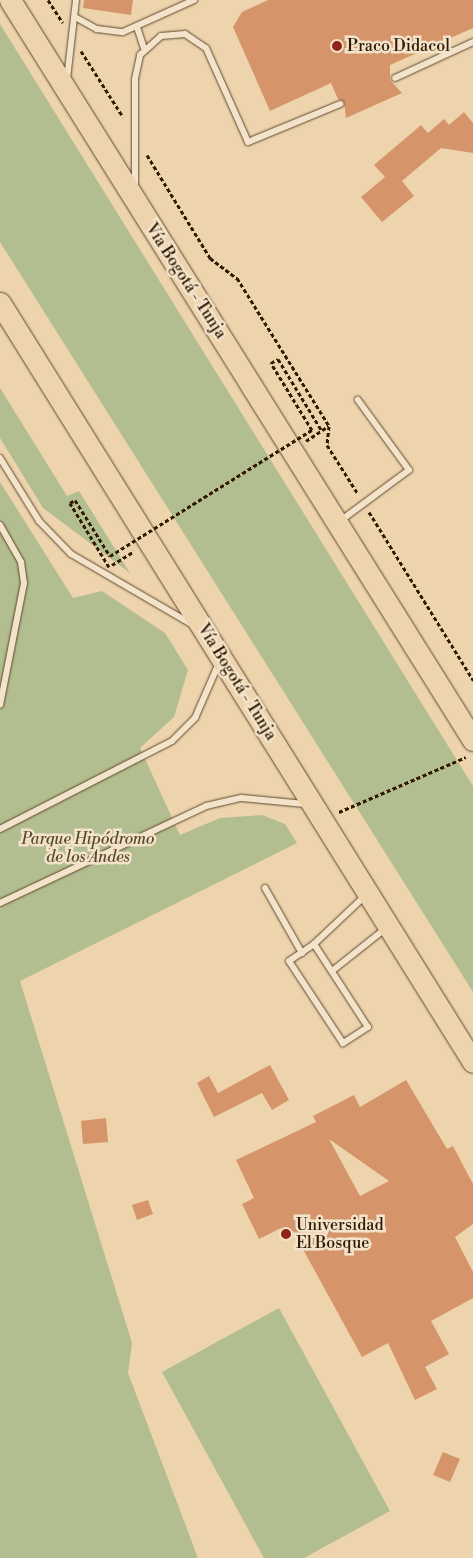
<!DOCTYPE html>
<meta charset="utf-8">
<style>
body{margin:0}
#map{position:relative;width:473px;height:1558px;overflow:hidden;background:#edd4ad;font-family:"Libre Bodoni",serif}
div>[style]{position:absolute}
.green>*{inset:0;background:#b2be8f}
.building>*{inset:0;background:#d6946a}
.path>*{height:3px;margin-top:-1.5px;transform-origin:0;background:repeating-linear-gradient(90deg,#311902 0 4px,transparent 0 6.5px)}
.roads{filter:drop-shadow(0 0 1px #60482d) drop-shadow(0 0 1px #60482d)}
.service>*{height:6px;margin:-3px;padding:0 3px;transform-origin:3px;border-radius:3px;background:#f3e3ca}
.trunk>*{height:21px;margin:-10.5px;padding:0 10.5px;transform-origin:10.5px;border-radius:10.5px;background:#edd4ad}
.path-bridge>*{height:3px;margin-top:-1.5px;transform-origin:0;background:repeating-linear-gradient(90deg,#311902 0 4px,transparent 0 6.5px)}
.dots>*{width:14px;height:14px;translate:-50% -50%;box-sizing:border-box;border:2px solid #f3e3ca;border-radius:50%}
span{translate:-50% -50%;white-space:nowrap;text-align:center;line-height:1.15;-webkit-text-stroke:5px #f3e3ca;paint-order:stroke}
.poi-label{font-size:16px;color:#311902}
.left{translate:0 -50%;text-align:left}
.street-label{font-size:16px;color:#311902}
.park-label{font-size:16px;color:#584b2c;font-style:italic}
</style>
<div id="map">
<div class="green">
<i style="clip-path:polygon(0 24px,473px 786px,473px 992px,0 242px)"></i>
<i style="clip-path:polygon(0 388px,67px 496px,79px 491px,130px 573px,43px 508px,0 438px)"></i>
<i style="clip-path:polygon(0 482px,73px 598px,102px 591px,165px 633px,188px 670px,174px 717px,140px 748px,180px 835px,220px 818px,262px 815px,285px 824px,297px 843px,20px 981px,132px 1343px,128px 1373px,198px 1558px,0 1558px)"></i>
<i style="clip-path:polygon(279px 1308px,390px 1511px,304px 1558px,264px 1558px,162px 1372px)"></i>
</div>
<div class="building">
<i style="clip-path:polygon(84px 0,133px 0,131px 15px,83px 8px)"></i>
<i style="clip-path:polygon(268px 0,473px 0,473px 28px,390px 65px,390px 80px,402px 93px,346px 118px,344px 102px,338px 99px,331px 83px,270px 111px,233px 27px,242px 12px)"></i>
<i style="clip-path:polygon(464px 112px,473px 123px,473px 153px,441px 148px,402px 181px,414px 196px,382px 222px,361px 197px,385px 177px,374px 165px,421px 125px,428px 133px,444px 119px,449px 125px)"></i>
<i style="clip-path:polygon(270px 1065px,289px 1100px,272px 1110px,262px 1093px,214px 1117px,197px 1083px,209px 1076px,218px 1093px)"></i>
<i style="clip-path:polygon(evenodd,406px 1080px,447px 1149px,453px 1146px,473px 1184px,473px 1224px,455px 1237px,473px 1272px,473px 1298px,431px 1321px,449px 1354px,425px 1367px,437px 1389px,415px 1400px,388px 1343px,362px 1357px,293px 1231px,280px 1238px,281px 1228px,259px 1239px,242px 1204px,254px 1198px,236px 1160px,316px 1122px,313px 1116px,354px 1095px,360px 1107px,406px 1080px,329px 1139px,389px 1181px,360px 1196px,329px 1139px)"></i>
<i style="clip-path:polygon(106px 1118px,108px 1142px,83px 1144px,81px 1121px)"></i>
<i style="clip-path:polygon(148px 1200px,153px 1214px,137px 1220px,132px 1205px)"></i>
<i style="clip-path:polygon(443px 1452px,460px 1459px,450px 1482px,433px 1475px)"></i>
</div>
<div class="path">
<i style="left:48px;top:0;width:27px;rotate:57deg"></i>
<i style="left:81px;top:51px;width:78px;rotate:57.5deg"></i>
<i style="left:147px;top:155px;width:121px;rotate:58.5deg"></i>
<i style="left:210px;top:258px;width:34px;rotate:37deg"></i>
<i style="left:237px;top:278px;width:174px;rotate:58.1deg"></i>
<i style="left:329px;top:426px;width:19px;rotate:96deg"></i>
<i style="left:327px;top:445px;width:58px;rotate:57.7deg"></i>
<i style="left:306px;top:441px;width:27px;rotate:-34deg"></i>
<i style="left:369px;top:512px;width:198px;rotate:58.2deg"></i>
<i style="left:112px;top:565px;width:26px;rotate:-32deg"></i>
<i style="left:339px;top:812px;width:138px;rotate:-23.4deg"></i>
</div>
<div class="roads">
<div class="service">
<i style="left:75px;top:17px;width:25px;rotate:29deg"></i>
<i style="left:97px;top:29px;width:26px;rotate:7deg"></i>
<i style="left:123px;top:32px;width:78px;rotate:-24.3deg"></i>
<i style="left:137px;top:27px;width:22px;rotate:72deg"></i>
<i style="left:395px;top:78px;width:86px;rotate:-24.8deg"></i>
<i style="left:67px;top:79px;width:80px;rotate:-83.5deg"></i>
<i style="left:135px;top:186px;width:107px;rotate:-90deg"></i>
<i style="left:135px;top:79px;width:25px;rotate:-78deg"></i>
<i style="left:140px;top:55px;width:28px;rotate:-42deg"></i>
<i style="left:161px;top:36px;width:24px;rotate:-5deg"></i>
<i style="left:185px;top:34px;width:25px;rotate:34deg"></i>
<i style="left:206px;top:48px;width:103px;rotate:65.9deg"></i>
<i style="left:248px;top:142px;width:100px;rotate:-22.4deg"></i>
<i style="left:0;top:458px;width:74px;rotate:58.2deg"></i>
<i style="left:39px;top:521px;width:46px;rotate:45.9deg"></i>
<i style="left:71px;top:554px;width:141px;rotate:30.2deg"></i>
<i style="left:340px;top:521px;width:86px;rotate:-36.5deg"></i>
<i style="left:409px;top:470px;width:87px;rotate:-126.1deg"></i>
<i style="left:0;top:525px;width:43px;rotate:60.4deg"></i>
<i style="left:21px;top:562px;width:21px;rotate:82deg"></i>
<i style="left:24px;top:583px;width:124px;rotate:101.1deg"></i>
<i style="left:0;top:829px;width:193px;rotate:-27.1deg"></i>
<i style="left:172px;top:741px;width:33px;rotate:-45deg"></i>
<i style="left:195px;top:718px;width:60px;rotate:-66.4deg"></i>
<i style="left:265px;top:888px;width:75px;rotate:60.4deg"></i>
<i style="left:0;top:903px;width:228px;rotate:-25.2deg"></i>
<i style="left:206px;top:806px;width:37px;rotate:-13deg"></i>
<i style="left:242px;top:798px;width:63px;rotate:5.4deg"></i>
<i style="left:314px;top:944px;width:99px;rotate:57deg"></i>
<i style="left:368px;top:1027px;width:30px;rotate:147deg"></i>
<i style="left:343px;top:1043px;width:98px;rotate:-123.4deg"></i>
<i style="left:289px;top:961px;width:30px;rotate:-34deg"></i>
<i style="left:314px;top:944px;width:70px;rotate:-43.3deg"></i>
<i style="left:332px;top:971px;width:69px;rotate:-38.5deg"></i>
</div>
<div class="trunk">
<i style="left:10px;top:0;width:873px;rotate:57.97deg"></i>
<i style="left:0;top:303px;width:894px;rotate:58.07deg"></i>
</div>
</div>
<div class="path-bridge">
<i style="left:109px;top:567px;width:75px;rotate:-121.4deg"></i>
<i style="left:70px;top:503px;width:6px;rotate:-31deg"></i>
<i style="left:75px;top:500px;width:66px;rotate:58deg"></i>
<i style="left:110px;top:556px;width:238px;rotate:-32deg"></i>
<i style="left:312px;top:430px;width:79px;rotate:-121.5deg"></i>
<i style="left:271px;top:363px;width:8px;rotate:-30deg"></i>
<i style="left:278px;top:359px;width:84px;rotate:58.6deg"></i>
</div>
<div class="dots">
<i style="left:337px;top:46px;background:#8f2418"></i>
<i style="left:286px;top:1234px;background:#8f2418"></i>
</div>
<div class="poi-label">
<span class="left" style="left:347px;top:46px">Praco Didacol</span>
<span class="left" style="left:296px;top:1234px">Universidad<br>El Bosque</span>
</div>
<div class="street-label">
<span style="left:186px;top:281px;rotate:57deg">Vía Bogotá - Tunja</span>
<span style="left:237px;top:682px;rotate:58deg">Vía Bogotá - Tunja</span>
</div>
<div class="park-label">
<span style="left:88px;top:848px">Parque Hipódromo<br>de los Andes</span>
</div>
</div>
